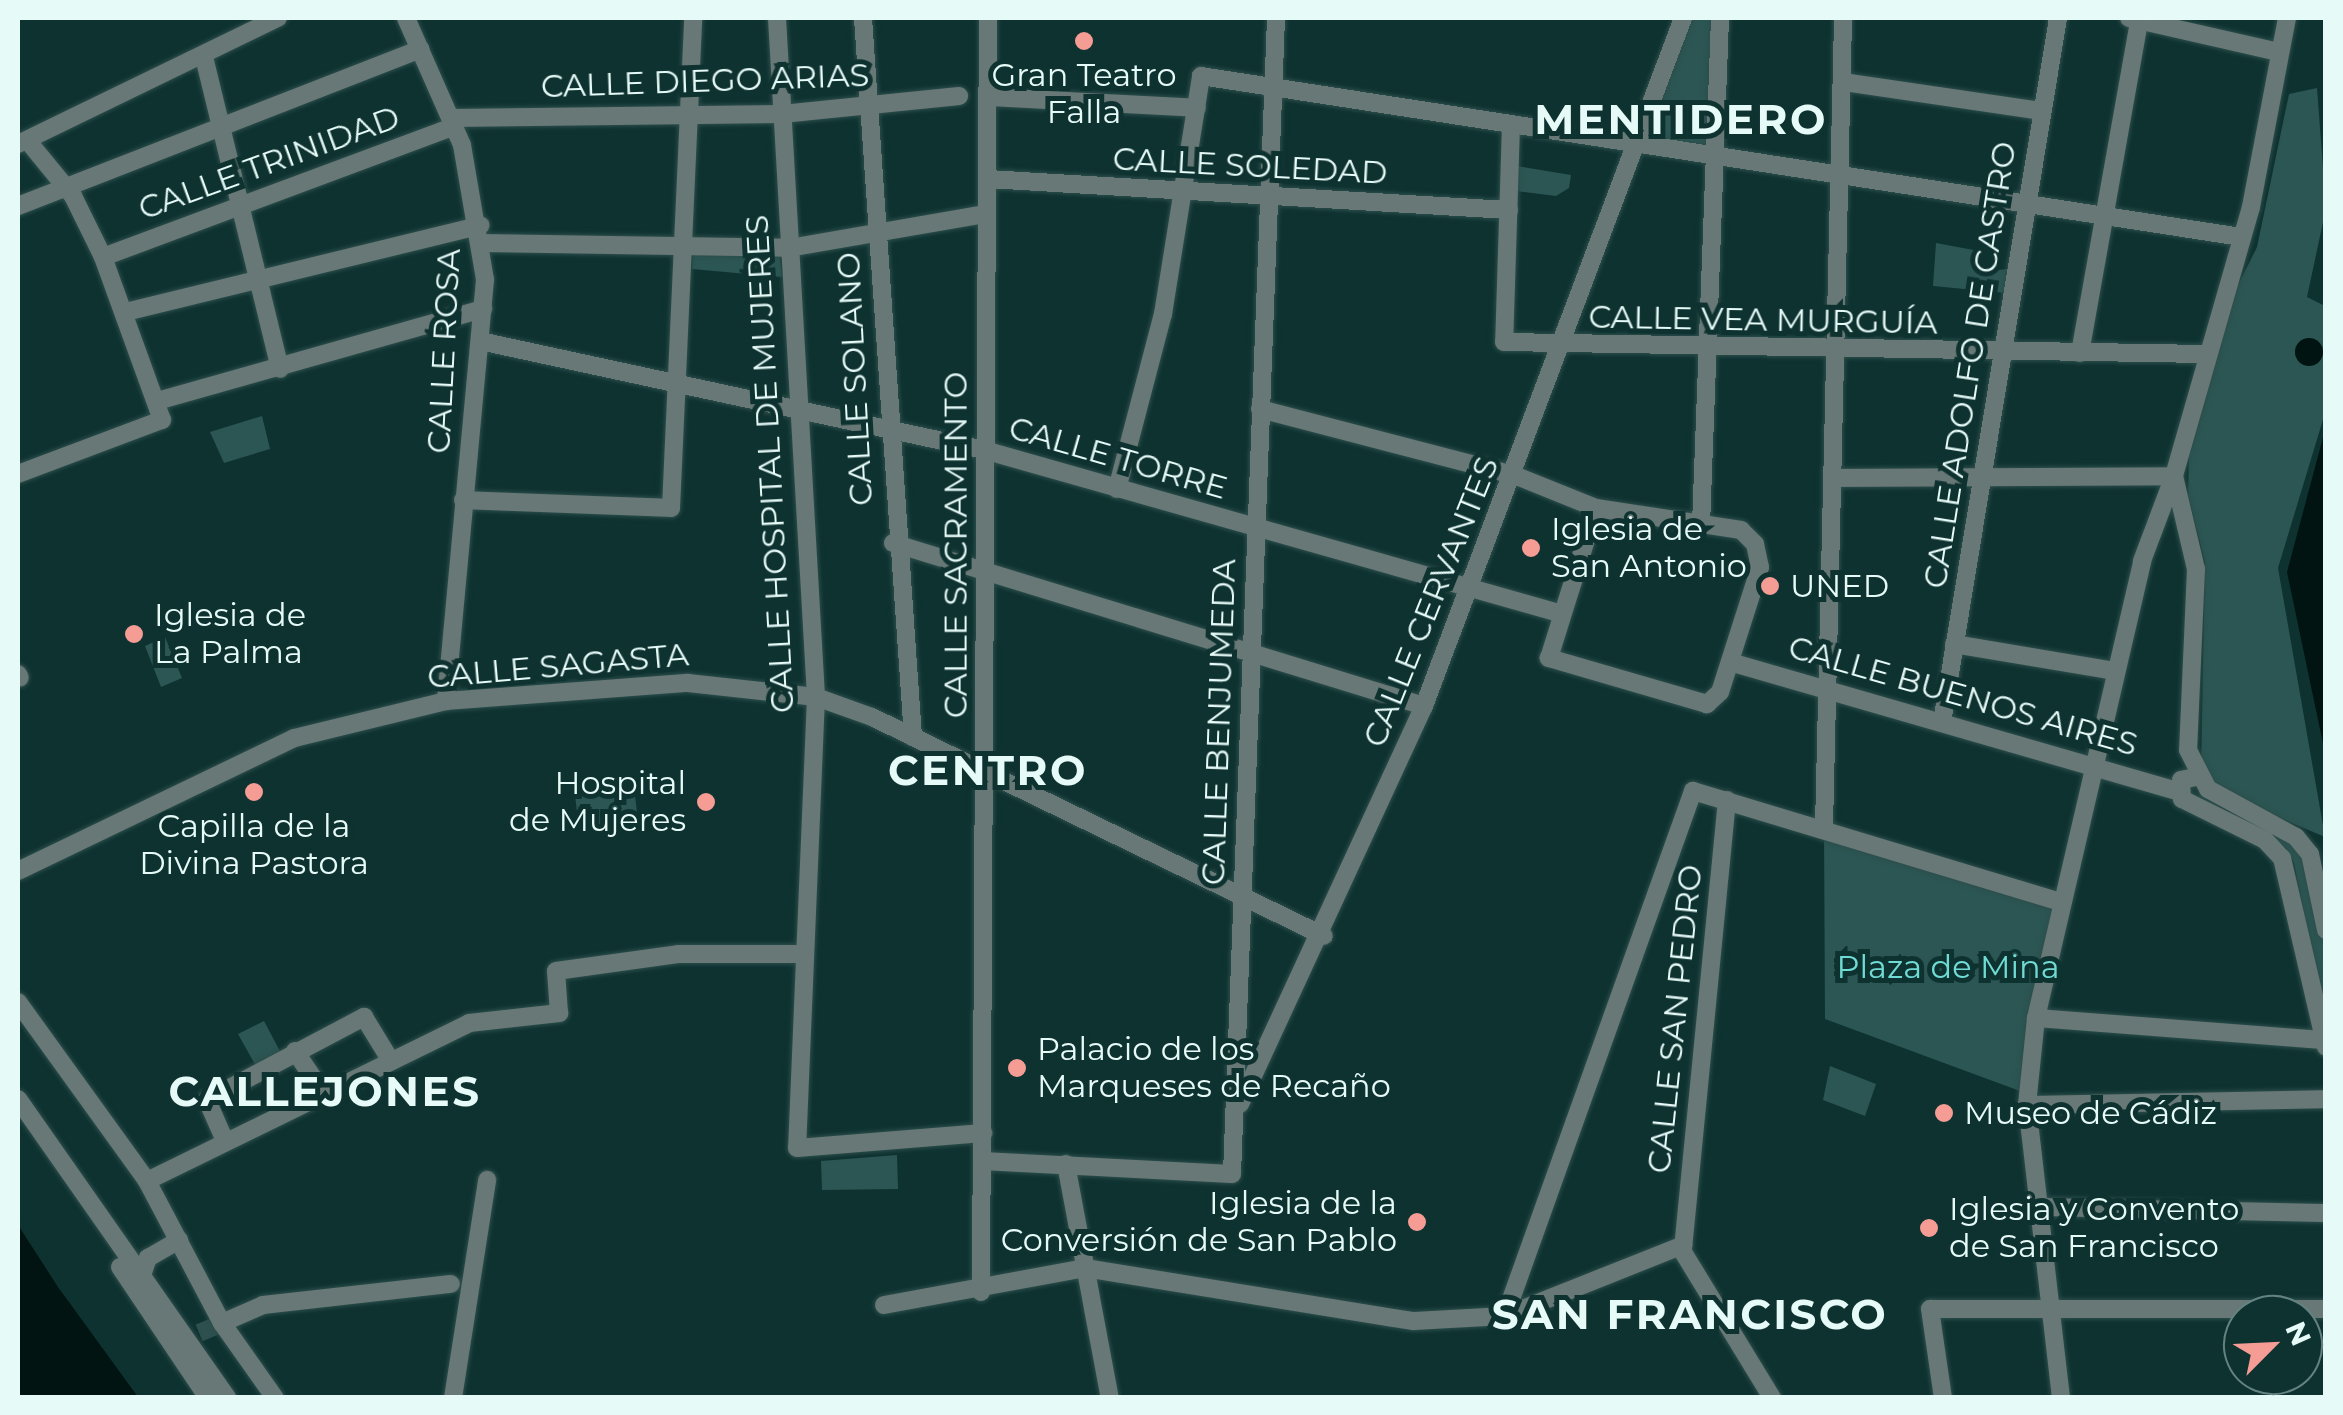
<!DOCTYPE html>
<meta charset="utf-8">
<style>
body{margin:0}
#map{position:relative;width:2343px;height:1415px;overflow:hidden;background:#0e3230;font-family:Montserrat,sans-serif}
div>[style]{position:absolute}
.green>*{inset:0;background:#2c5653}
.water>*{inset:0;background:#011412}
.round{border-radius:50%}
.pier>*{inset:0;background:#0e3230}
.minor-tunnel>*{height:18px;margin-top:-9px;transform-origin:0;background:repeating-linear-gradient(90deg,#2e504e 0 18px,transparent 0 27px)}
.roads{filter:drop-shadow(0 0 2px #2c4e4c) drop-shadow(0 0 2px #2c4e4c)}
.minor>*{height:18px;margin:-9px;padding:0 9px;transform-origin:9px;border-radius:9px;background:#687876}
.dots>*{width:28px;height:28px;translate:-50% -50%;box-sizing:border-box;border:5px solid #0e3230;border-radius:50%}
span{translate:-50% -50%;white-space:nowrap;text-align:center;line-height:1.15;-webkit-text-stroke:10px #0e3230;paint-order:stroke}
.poi-label{font-size:32px;color:#e6faf8}
.left{translate:0 -50%;text-align:left}
.right{translate:-100% -50%;text-align:right}
.street-label{font-size:32px;color:#e6faf8}
.park-label{font-size:32px;color:#70dad4}
.district-label{font-size:42px;color:#e6faf8;font-weight:700;letter-spacing:2.5px}
.frame{position:absolute;inset:0;border:20px solid #e6faf8;pointer-events:none}
.north{position:absolute;left:2223px;top:1295px;width:100px;height:100px;box-sizing:border-box;background:#0e3230;border:2px solid #648280;border-radius:50%;rotate:66deg;font-size:28px;font-weight:700;line-height:40px;text-align:center;color:#e6faf8}
.north::after{content:'';display:block;margin:auto;width:35px;height:45px;background:#f59c94;clip-path:polygon(50% 0,100% 100%,50% 72%,0 100%)}
</style>
<div id="map">
<div class="green">
<i style="clip-path:polygon(1683px 18px,1720px 18px,1714px 158px,1639px 146px)"></i>
<i style="clip-path:polygon(2317px 88px,2326px 208px,2307px 297px,2325px 306px,2325px 413px,2278px 568px,2325px 837px,2224px 794px,2201px 770px,2205px 562px,2188px 495px,2189px 453px,2228px 305px,2257px 247px,2289px 94px)"></i>
<i style="clip-path:polygon(1517px 166px,1571px 175px,1569px 188px,1556px 196px,1516px 191px)"></i>
<i style="clip-path:polygon(1936px 243px,1979px 251px,1981px 271px,2010px 269px,2006px 293px,1933px 286px)"></i>
<i style="clip-path:polygon(779px 248px,782px 277px,692px 269px,693px 250px)"></i>
<i style="clip-path:polygon(262px 416px,270px 449px,224px 463px,210px 432px)"></i>
<i style="clip-path:polygon(165px 637px,182px 678px,161px 687px,145px 646px)"></i>
<i style="clip-path:polygon(634px 787px,638px 821px,579px 829px,575px 795px)"></i>
<i style="clip-path:polygon(2218px 808px,2281px 831px,2309px 859px,2325px 941px,2325px 1017px,2294px 863px,2286px 848px)"></i>
<i style="clip-path:polygon(1824px 827px,2061px 902px,2028px 1094px,1825px 1019px)"></i>
<i style="clip-path:polygon(264px 1021px,282px 1055px,257px 1068px,238px 1034px)"></i>
<i style="clip-path:polygon(1830px 1066px,1876px 1084px,1865px 1116px,1823px 1100px)"></i>
<i style="clip-path:polygon(897px 1155px,898px 1189px,822px 1190px,821px 1161px)"></i>
</div>
<div class="water">
<i class="round" style="left:2295px;top:338px;width:28px;height:28px"></i>
<i style="clip-path:polygon(2325px 430px,2325px 753px,2287px 572px)"></i>
<i style="clip-path:polygon(18px 1225px,58px 1287px,138px 1397px,18px 1397px)"></i>
</div>
<div class="pier">
<i style="clip-path:polygon(18px 1220px,22px 1222px,143px 1398px,58px 1287px)"></i>
</div>
<div class="minor-tunnel">
<i style="left:199px;top:1333px;width:25px;rotate:-23deg"></i>
</div>
<div class="roads">
<div class="minor">
<i style="left:406px;top:18px;width:139px;rotate:66.2deg"></i>
<i style="left:462px;top:145px;width:137px;rotate:80.3deg"></i>
<i style="left:485px;top:280px;width:423px;rotate:95.3deg"></i>
<i style="left:777px;top:18px;width:680px;rotate:86.71deg"></i>
<i style="left:816px;top:697px;width:451px;rotate:92.4deg"></i>
<i style="left:797px;top:1148px;width:187px;rotate:-4.6deg"></i>
<i style="left:863px;top:18px;width:721px;rotate:86.02deg"></i>
<i style="left:2129px;top:18px;width:154px;rotate:12.8deg"></i>
<i style="left:2287px;top:18px;width:192px;rotate:100.8deg"></i>
<i style="left:2251px;top:207px;width:280px;rotate:106deg"></i>
<i style="left:2174px;top:476px;width:96px;rotate:76.7deg"></i>
<i style="left:2196px;top:569px;width:181px;rotate:92.5deg"></i>
<i style="left:2188px;top:750px;width:44px;rotate:62.9deg"></i>
<i style="left:2208px;top:789px;width:100px;rotate:28.6deg"></i>
<i style="left:2296px;top:837px;width:22px;rotate:51deg"></i>
<i style="left:2310px;top:854px;width:78px;rotate:78.1deg"></i>
<i style="left:204px;top:57px;width:321px;rotate:76.3deg"></i>
<i style="left:1843px;top:82px;width:201px;rotate:8.3deg"></i>
<i style="left:989px;top:97px;width:208px;rotate:3deg"></i>
<i style="left:451px;top:118px;width:331px;rotate:-0.7deg"></i>
<i style="left:782px;top:114px;width:178px;rotate:-5.8deg"></i>
<i style="left:1511px;top:125px;width:217px;rotate:91.8deg"></i>
<i style="left:1504px;top:342px;width:701px;rotate:0.98deg"></i>
<i style="left:18px;top:144px;width:289px;rotate:-25.9deg"></i>
<i style="left:988px;top:179px;width:522px;rotate:3.41deg"></i>
<i style="left:18px;top:206px;width:432px;rotate:-21.3deg"></i>
<i style="left:481px;top:243px;width:308px;rotate:0.9deg"></i>
<i style="left:789px;top:248px;width:200px;rotate:-9.8deg"></i>
<i style="left:103px;top:257px;width:376px;rotate:-20.4deg"></i>
<i style="left:125px;top:312px;width:366px;rotate:-13.7deg"></i>
<i style="left:480px;top:341px;width:516px;rotate:12.2deg"></i>
<i style="left:984px;top:450px;width:598px;rotate:15.83deg"></i>
<i style="left:2080px;top:353px;width:336px;rotate:-79.9deg"></i>
<i style="left:161px;top:400px;width:335px;rotate:-15.8deg"></i>
<i style="left:1260px;top:409px;width:262px;rotate:14.6deg"></i>
<i style="left:1514px;top:475px;width:88px;rotate:21.9deg"></i>
<i style="left:18px;top:474px;width:154px;rotate:-20.6deg"></i>
<i style="left:162px;top:420px;width:173px;rotate:-109.9deg"></i>
<i style="left:103px;top:257px;width:68px;rotate:-116.2deg"></i>
<i style="left:73px;top:196px;width:72px;rotate:-129.4deg"></i>
<i style="left:1835px;top:478px;width:339px;rotate:-0.3deg"></i>
<i style="left:1117px;top:489px;width:181px;rotate:-75.3deg"></i>
<i style="left:1163px;top:314px;width:241px;rotate:-80.9deg"></i>
<i style="left:1201px;top:76px;width:1052px;rotate:8.8deg"></i>
<i style="left:463px;top:500px;width:208px;rotate:2.2deg"></i>
<i style="left:671px;top:508px;width:490px;rotate:-87.4deg"></i>
<i style="left:1596px;top:508px;width:147px;rotate:8.6deg"></i>
<i style="left:1741px;top:530px;width:20px;rotate:45deg"></i>
<i style="left:1755px;top:544px;width:24px;rotate:78deg"></i>
<i style="left:1760px;top:567px;width:131px;rotate:107.7deg"></i>
<i style="left:1720px;top:692px;width:18px;rotate:137deg"></i>
<i style="left:1707px;top:704px;width:165px;rotate:-163.8deg"></i>
<i style="left:1549px;top:658px;width:157px;rotate:-72.6deg"></i>
<i style="left:1701px;top:525px;width:507px;rotate:-87.85deg"></i>
<i style="left:893px;top:543px;width:555px;rotate:17.06deg"></i>
<i style="left:1954px;top:644px;width:164px;rotate:9.5deg"></i>
<i style="left:1730px;top:662px;width:466px;rotate:16.1deg"></i>
<i style="left:18px;top:674px;width:4px;rotate:63deg"></i>
<i style="left:1942px;top:722px;width:713px;rotate:-80.64deg"></i>
<i style="left:2201px;top:776px;width:20px;rotate:169deg"></i>
<i style="left:2181px;top:780px;width:19px;rotate:87deg"></i>
<i style="left:2182px;top:799px;width:93px;rotate:26.3deg"></i>
<i style="left:2265px;top:840px;width:25px;rotate:47deg"></i>
<i style="left:2282px;top:858px;width:194px;rotate:76.9deg"></i>
<i style="left:1727px;top:800px;width:454px;rotate:95.6deg"></i>
<i style="left:1683px;top:1252px;width:171px;rotate:58.6deg"></i>
<i style="left:1824px;top:827px;width:809px;rotate:-88.65deg"></i>
<i style="left:18px;top:871px;width:306px;rotate:-25.7deg"></i>
<i style="left:294px;top:738px;width:156px;rotate:-13.7deg"></i>
<i style="left:446px;top:701px;width:243px;rotate:-4.3deg"></i>
<i style="left:688px;top:683px;width:129px;rotate:6.2deg"></i>
<i style="left:816px;top:697px;width:59px;rotate:19.7deg"></i>
<i style="left:872px;top:717px;width:502px;rotate:25.85deg"></i>
<i style="left:18px;top:1002px;width:221px;rotate:54.2deg"></i>
<i style="left:147px;top:1181px;width:161px;rotate:62.2deg"></i>
<i style="left:222px;top:1323px;width:92px;rotate:54.8deg"></i>
<i style="left:2036px;top:1018px;width:288px;rotate:4.4deg"></i>
<i style="left:295px;top:1051px;width:52px;rotate:56deg"></i>
<i style="left:18px;top:1099px;width:365px;rotate:55deg"></i>
<i style="left:1240px;top:1104px;width:438px;rotate:-65.2deg"></i>
<i style="left:1424px;top:706px;width:735px;rotate:-69.37deg"></i>
<i style="left:2027px;top:1105px;width:299px;rotate:-1.1deg"></i>
<i style="left:225px;top:1141px;width:45px;rotate:-113.7deg"></i>
<i style="left:207px;top:1100px;width:178px;rotate:-27.9deg"></i>
<i style="left:364px;top:1017px;width:52px;rotate:58.5deg"></i>
<i style="left:982px;top:1161px;width:250px;rotate:3deg"></i>
<i style="left:1232px;top:1174px;width:1157px;rotate:-87.82deg"></i>
<i style="left:1066px;top:1164px;width:238px;rotate:79.4deg"></i>
<i style="left:147px;top:1181px;width:359px;rotate:-26.1deg"></i>
<i style="left:469px;top:1023px;width:91px;rotate:-6.3deg"></i>
<i style="left:559px;top:1013px;width:42px;rotate:-94.1deg"></i>
<i style="left:556px;top:971px;width:123px;rotate:-7.9deg"></i>
<i style="left:678px;top:954px;width:122px"></i>
<i style="left:2040px;top:1207px;width:286px;rotate:1.2deg"></i>
<i style="left:120px;top:1267px;width:158px;rotate:56.1deg"></i>
<i style="left:139px;top:1284px;width:28px;rotate:-71deg"></i>
<i style="left:148px;top:1258px;width:36px;rotate:-30deg"></i>
<i style="left:981px;top:1292px;width:1274px;rotate:-89.69deg"></i>
<i style="left:884px;top:1305px;width:204px;rotate:-10.4deg"></i>
<i style="left:1085px;top:1268px;width:333px;rotate:9.2deg"></i>
<i style="left:1414px;top:1321px;width:91px;rotate:-3.1deg"></i>
<i style="left:1505px;top:1316px;width:192px;rotate:-21.7deg"></i>
<i style="left:1505px;top:1316px;width:558px;rotate:-70.3deg"></i>
<i style="left:1693px;top:791px;width:384px;rotate:16.8deg"></i>
<i style="left:222px;top:1323px;width:45px;rotate:-23.7deg"></i>
<i style="left:263px;top:1305px;width:189px;rotate:-6.4deg"></i>
<i style="left:453px;top:1398px;width:221px;rotate:-81.1deg"></i>
<i style="left:1943px;top:1398px;width:90px;rotate:-98.3deg"></i>
<i style="left:1930px;top:1309px;width:396px"></i>
<i style="left:2061px;top:1398px;width:295px;rotate:-96.6deg"></i>
<i style="left:2027px;top:1105px;width:87px;rotate:-84.1deg"></i>
<i style="left:2036px;top:1018px;width:469px;rotate:-76.9deg"></i>
<i style="left:2142px;top:561px;width:91px;rotate:-69.4deg"></i>
</div>
</div>
<div class="dots">
<i style="left:1084px;top:41px;background:#f59c94"></i>
<i style="left:1531px;top:548px;background:#f59c94"></i>
<i style="left:1770px;top:586px;background:#f59c94"></i>
<i style="left:134px;top:634px;background:#f59c94"></i>
<i style="left:254px;top:792px;background:#f59c94"></i>
<i style="left:706px;top:802px;background:#f59c94"></i>
<i style="left:1017px;top:1068px;background:#f59c94"></i>
<i style="left:1944px;top:1113px;background:#f59c94"></i>
<i style="left:1417px;top:1222px;background:#f59c94"></i>
<i style="left:1929px;top:1228px;background:#f59c94"></i>
</div>
<div class="poi-label">
<span style="left:1084px;top:94px">Gran Teatro<br>Falla</span>
<span class="left" style="left:1551px;top:548px">Iglesia de<br>San Antonio</span>
<span class="left" style="left:1790px;top:586px">UNED</span>
<span class="left" style="left:154px;top:634px">Iglesia de<br>La Palma</span>
<span class="right" style="left:686px;top:802px">Hospital<br>de Mujeres</span>
<span style="left:254px;top:845px">Capilla de la<br>Divina Pastora</span>
<span class="left" style="left:1037px;top:1068px">Palacio de los<br>Marqueses de Recaño</span>
<span class="left" style="left:1964px;top:1113px">Museo de Cádiz</span>
<span class="right" style="left:1397px;top:1222px">Iglesia de la<br>Conversión de San Pablo</span>
<span class="left" style="left:1949px;top:1228px">Iglesia y Convento<br>de San Francisco</span>
</div>
<div class="street-label">
<span style="left:705px;top:81px;rotate:-2deg">CALLE DIEGO ARIAS</span>
<span style="left:269px;top:163px;rotate:-20deg">CALLE TRINIDAD</span>
<span style="left:1250px;top:166px;rotate:3deg">CALLE SOLEDAD</span>
<span style="left:1763px;top:320px;rotate:1deg">CALLE VEA MURGUÍA</span>
<span style="left:444px;top:351px;rotate:-87deg">CALLE ROSA</span>
<span style="left:1970px;top:365px;rotate:-81deg">CALLE ADOLFO DE CASTRO</span>
<span style="left:855px;top:379px;rotate:-93deg">CALLE SOLANO</span>
<span style="left:1118px;top:458px;rotate:16deg">CALLE TORRE</span>
<span style="left:770px;top:464px;rotate:-93deg">CALLE HOSPITAL DE MUJERES</span>
<span style="left:956px;top:545px;rotate:-90deg">CALLE SACRAMENTO</span>
<span style="left:1431px;top:602px;rotate:-68deg">CALLE CERVANTES</span>
<span style="left:558px;top:666px;rotate:-5deg">CALLE SAGASTA</span>
<span style="left:1963px;top:696px;rotate:16deg">CALLE BUENOS AIRES</span>
<span style="left:1219px;top:722px;rotate:-88deg">CALLE BENJUMEDA</span>
<span style="left:1675px;top:1019px;rotate:-84deg">CALLE SAN PEDRO</span>
</div>
<div class="park-label">
<span style="left:1948px;top:967px">Plaza de Mina</span>
</div>
<div class="district-label">
<span style="left:1681px;top:119px">MENTIDERO</span>
<span style="left:988px;top:770px">CENTRO</span>
<span style="left:325px;top:1091px">CALLEJONES</span>
<span style="left:1690px;top:1314px">SAN FRANCISCO</span>
</div>
<div class="frame"></div>
<div class="north">N</div>
</div>
